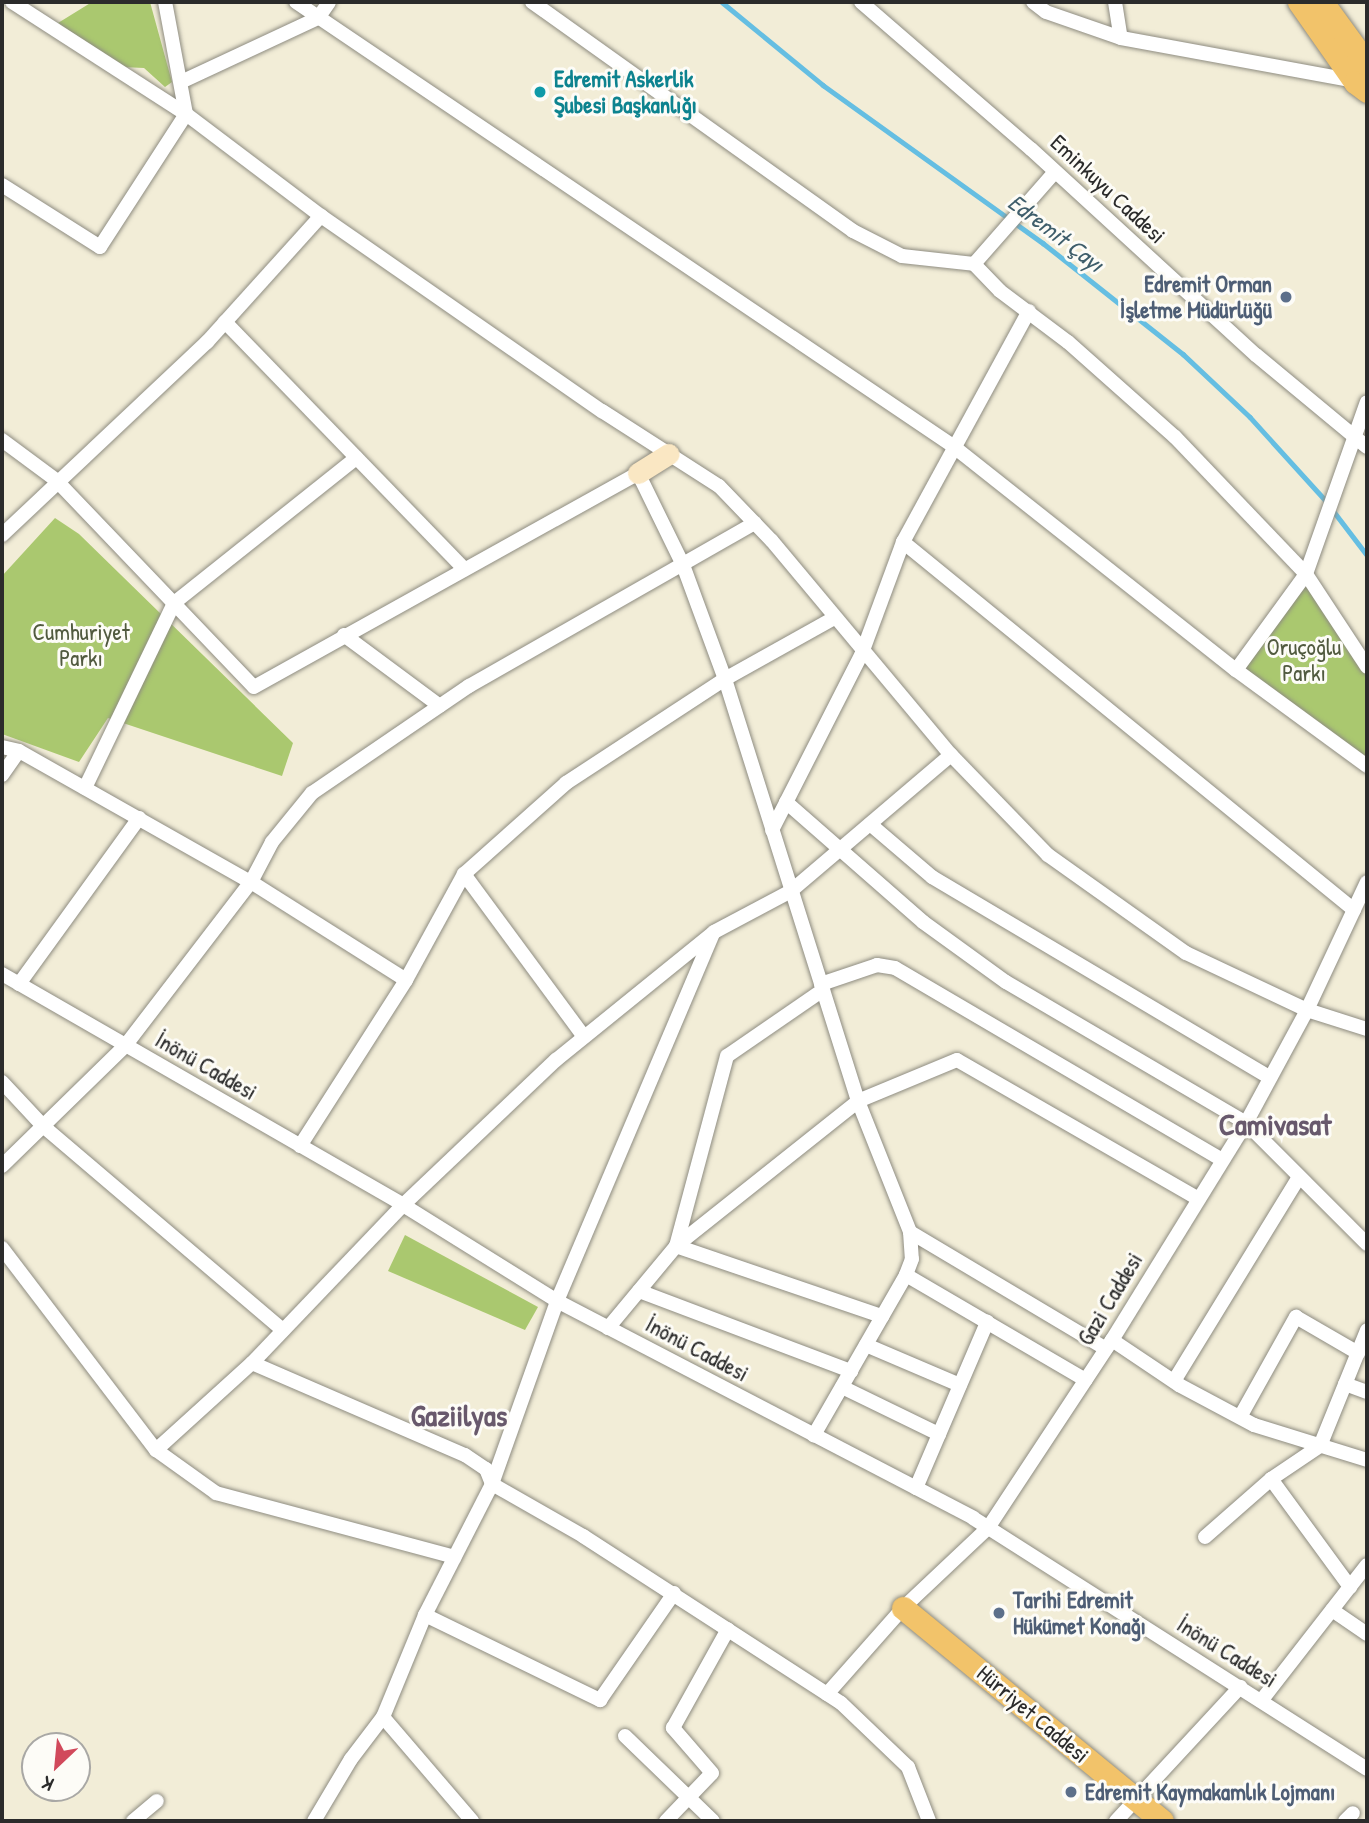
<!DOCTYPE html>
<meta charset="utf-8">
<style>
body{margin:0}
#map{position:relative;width:1369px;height:1823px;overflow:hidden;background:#f2edd7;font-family:"Patrick Hand",sans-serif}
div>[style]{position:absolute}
.green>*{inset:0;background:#aac86f}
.stream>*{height:4.5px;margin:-2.25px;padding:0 2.25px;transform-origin:2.25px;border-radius:2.25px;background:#65bee2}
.roads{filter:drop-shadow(0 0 2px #8e8c81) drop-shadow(0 0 2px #8e8c81)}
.street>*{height:14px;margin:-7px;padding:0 7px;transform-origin:7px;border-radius:7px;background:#fff}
.secondary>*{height:21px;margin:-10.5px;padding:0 10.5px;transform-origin:10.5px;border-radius:10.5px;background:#fae7c3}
.primary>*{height:23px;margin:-11.5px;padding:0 11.5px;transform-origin:11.5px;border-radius:11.5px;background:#f2c36a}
.dots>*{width:19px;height:19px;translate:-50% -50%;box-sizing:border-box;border:4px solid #fdfcf7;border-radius:50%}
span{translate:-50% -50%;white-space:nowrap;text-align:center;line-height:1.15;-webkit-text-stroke:6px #fdfcf7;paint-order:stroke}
.culture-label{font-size:23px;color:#0d838f;font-weight:700}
.left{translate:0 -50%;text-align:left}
.street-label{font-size:23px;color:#2b2b2b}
.service-label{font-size:23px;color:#4e5e75;font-weight:700}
.right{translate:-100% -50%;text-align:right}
.park-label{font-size:23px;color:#515a3f}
.water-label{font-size:24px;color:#3f5e6b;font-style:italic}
.district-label{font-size:30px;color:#68596c;font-weight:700}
.frame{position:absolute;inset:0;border:4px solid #2b2b2b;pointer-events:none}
.north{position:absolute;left:21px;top:1732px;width:70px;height:70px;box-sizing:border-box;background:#fdfcf7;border:2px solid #a9a8a5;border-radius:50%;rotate:206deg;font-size:19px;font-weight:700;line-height:28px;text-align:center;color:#2b2b2b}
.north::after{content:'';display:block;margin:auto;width:24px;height:32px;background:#d1495b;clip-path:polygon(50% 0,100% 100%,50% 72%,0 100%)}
</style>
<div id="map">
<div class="green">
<i style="clip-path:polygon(92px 2px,150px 2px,172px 82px,165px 87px,144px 68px,122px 67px,58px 23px)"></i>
<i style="clip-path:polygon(55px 518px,79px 534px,293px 743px,282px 776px,108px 718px,79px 762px,2px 734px,2px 576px)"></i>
<i style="clip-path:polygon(1306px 574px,1367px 667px,1367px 766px,1236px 670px)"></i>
<i style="clip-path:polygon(405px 1235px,538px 1307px,525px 1330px,388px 1271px)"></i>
</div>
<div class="stream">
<i style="left:722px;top:2px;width:131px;rotate:39.4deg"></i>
<i style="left:823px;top:85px;width:271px;rotate:35.7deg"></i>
<i style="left:1043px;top:243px;width:179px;rotate:38.4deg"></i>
<i style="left:1183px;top:354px;width:92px;rotate:43.2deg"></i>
<i style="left:1250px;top:417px;width:115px;rotate:47.8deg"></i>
<i style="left:1332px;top:509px;width:58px;rotate:52.7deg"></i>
</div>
<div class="roads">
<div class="street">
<i style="left:12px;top:2px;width:207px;rotate:32.8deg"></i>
<i style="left:186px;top:114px;width:169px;rotate:37.1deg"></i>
<i style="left:321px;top:216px;width:342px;rotate:34.8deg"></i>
<i style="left:602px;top:411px;width:139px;rotate:32.7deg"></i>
<i style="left:719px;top:486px;width:76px;rotate:46.1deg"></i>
<i style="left:772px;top:541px;width:279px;rotate:50.1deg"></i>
<i style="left:951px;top:755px;width:139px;rotate:45.9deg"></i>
<i style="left:1048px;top:855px;width:169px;rotate:35.4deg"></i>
<i style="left:1186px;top:953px;width:134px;rotate:25.2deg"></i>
<i style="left:1307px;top:1010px;width:63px;rotate:17.6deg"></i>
<i style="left:296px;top:2px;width:793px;rotate:34.05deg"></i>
<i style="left:953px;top:446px;width:361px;rotate:38.4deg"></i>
<i style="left:1236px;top:670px;width:162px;rotate:36.2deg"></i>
<i style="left:532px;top:2px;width:394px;rotate:35.5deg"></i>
<i style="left:853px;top:231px;width:55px;rotate:27deg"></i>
<i style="left:902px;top:256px;width:72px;rotate:6.3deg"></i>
<i style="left:974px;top:264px;width:37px;rotate:46deg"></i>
<i style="left:1000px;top:291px;width:85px;rotate:36.9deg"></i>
<i style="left:1068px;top:342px;width:143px;rotate:41.6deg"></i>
<i style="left:1175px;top:437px;width:190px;rotate:46.3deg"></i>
<i style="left:1306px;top:574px;width:111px;rotate:56.7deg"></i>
<i style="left:861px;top:2px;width:225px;rotate:40.9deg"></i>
<i style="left:1031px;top:149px;width:305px;rotate:42.5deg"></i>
<i style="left:1256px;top:355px;width:144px;rotate:39.7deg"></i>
<i style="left:1033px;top:2px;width:16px;rotate:38deg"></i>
<i style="left:1046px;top:12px;width:79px;rotate:19.1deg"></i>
<i style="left:1121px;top:38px;width:239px;rotate:10.4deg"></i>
<i style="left:1115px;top:2px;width:36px;rotate:81deg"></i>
<i style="left:183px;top:81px;width:149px;rotate:-25deg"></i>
<i style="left:318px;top:18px;width:19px;rotate:-55deg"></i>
<i style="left:2px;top:185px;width:116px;rotate:32.3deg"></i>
<i style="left:100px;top:247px;width:158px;rotate:-57.1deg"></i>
<i style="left:186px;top:114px;width:114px;rotate:-100.6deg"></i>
<i style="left:974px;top:264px;width:121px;rotate:-48.7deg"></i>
<i style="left:225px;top:322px;width:344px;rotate:45.9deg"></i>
<i style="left:2px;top:440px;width:67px;rotate:36.5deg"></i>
<i style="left:56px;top:480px;width:286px;rotate:46.3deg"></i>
<i style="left:254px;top:687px;width:440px;rotate:-29.1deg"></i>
<i style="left:638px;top:473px;width:102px;rotate:63.9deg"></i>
<i style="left:683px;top:565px;width:121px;rotate:69.8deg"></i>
<i style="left:725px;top:679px;width:442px;rotate:72.5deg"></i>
<i style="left:858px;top:1101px;width:141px;rotate:68.3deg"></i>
<i style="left:910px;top:1232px;width:27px;rotate:86deg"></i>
<i style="left:912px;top:1259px;width:17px;rotate:111deg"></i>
<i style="left:906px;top:1275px;width:185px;rotate:119.9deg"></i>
<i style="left:2px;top:535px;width:282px;rotate:-43.3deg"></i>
<i style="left:207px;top:342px;width:170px;rotate:-47.9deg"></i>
<i style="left:903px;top:542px;width:582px;rotate:39.21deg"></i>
<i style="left:344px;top:635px;width:119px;rotate:36.5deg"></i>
<i style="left:1236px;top:670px;width:119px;rotate:-53.9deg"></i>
<i style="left:1306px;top:574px;width:182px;rotate:-70.5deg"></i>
<i style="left:2px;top:747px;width:17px;rotate:13deg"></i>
<i style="left:19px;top:751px;width:266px;rotate:29.5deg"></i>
<i style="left:251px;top:882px;width:183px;rotate:32.3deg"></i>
<i style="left:2px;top:775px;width:29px;rotate:-55deg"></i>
<i style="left:85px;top:788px;width:205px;rotate:-64.3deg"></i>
<i style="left:174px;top:603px;width:233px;rotate:-38.5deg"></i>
<i style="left:786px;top:802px;width:182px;rotate:41.2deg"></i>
<i style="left:923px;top:922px;width:102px;rotate:35.9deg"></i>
<i style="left:1006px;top:982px;width:278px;rotate:30.4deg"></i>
<i style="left:1246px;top:1123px;width:171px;rotate:45deg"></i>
<i style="left:870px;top:824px;width:82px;rotate:40.5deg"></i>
<i style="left:932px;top:877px;width:393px;rotate:30.7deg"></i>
<i style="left:772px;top:830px;width:199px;rotate:-63deg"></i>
<i style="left:862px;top:653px;width:118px;rotate:-69.7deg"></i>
<i style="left:903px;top:542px;width:263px;rotate:-61.4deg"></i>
<i style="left:464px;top:874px;width:202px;rotate:53.6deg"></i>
<i style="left:2px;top:974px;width:463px;rotate:29.9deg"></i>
<i style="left:403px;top:1205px;width:181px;rotate:31.9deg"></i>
<i style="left:557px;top:1301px;width:469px;rotate:27.5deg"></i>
<i style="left:973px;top:1518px;width:467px;rotate:32.5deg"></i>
<i style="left:19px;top:984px;width:205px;rotate:-54.1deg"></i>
<i style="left:821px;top:984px;width:59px;rotate:-18.7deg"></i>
<i style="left:877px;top:965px;width:18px;rotate:9deg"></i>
<i style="left:895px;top:968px;width:379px;rotate:30.4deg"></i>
<i style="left:823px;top:990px;width:116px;rotate:145.5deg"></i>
<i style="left:727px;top:1056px;width:197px;rotate:105deg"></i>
<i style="left:676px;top:1246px;width:218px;rotate:18.8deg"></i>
<i style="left:2px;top:1082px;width:60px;rotate:47deg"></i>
<i style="left:43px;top:1126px;width:315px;rotate:40.4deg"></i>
<i style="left:300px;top:1146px;width:197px;rotate:-57.4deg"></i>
<i style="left:406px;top:980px;width:121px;rotate:-61.3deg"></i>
<i style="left:464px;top:874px;width:137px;rotate:-41.7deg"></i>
<i style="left:566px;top:783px;width:190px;rotate:-33.2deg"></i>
<i style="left:725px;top:679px;width:125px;rotate:-29.2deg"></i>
<i style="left:2px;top:1166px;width:172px;rotate:-44.3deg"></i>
<i style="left:125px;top:1046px;width:207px;rotate:-52.5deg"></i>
<i style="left:251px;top:882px;width:45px;rotate:-62.3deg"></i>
<i style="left:272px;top:842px;width:63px;rotate:-50.8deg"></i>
<i style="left:312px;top:793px;width:190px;rotate:-34.3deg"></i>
<i style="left:469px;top:686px;width:329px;rotate:-29.7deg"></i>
<i style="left:910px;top:1232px;width:228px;rotate:30.8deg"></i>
<i style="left:2px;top:1248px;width:254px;rotate:52.7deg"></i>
<i style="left:156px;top:1450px;width:74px;rotate:35.6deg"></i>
<i style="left:216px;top:1493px;width:247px;rotate:15deg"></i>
<i style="left:906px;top:1275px;width:208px;rotate:30.3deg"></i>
<i style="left:639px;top:1291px;width:227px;rotate:20.7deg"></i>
<i style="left:608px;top:1328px;width:107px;rotate:-50.3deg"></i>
<i style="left:676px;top:1246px;width:233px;rotate:-38.5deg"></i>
<i style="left:858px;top:1101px;width:107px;rotate:-22.5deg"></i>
<i style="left:957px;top:1060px;width:277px;rotate:29.9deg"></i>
<i style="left:1112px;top:1340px;width:81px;rotate:33.9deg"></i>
<i style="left:1179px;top:1385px;width:85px;rotate:28.1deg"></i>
<i style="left:1254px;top:1425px;width:118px;rotate:17.2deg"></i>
<i style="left:866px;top:1345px;width:102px;rotate:23.1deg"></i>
<i style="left:252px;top:1363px;width:232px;rotate:23.4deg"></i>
<i style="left:465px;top:1455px;width:25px;rotate:34deg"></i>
<i style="left:486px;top:1469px;width:16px;rotate:68deg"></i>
<i style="left:492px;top:1484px;width:105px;rotate:29.7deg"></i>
<i style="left:583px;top:1536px;width:307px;rotate:32.9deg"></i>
<i style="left:841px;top:1703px;width:93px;rotate:43.7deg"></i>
<i style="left:908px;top:1767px;width:58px;rotate:68.7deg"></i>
<i style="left:1174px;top:1381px;width:239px;rotate:-58.5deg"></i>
<i style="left:1345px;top:1384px;width:23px;rotate:20deg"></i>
<i style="left:842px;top:1387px;width:108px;rotate:25.9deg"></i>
<i style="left:1240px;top:1417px;width:115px;rotate:-60.8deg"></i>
<i style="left:1296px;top:1317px;width:72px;rotate:30.1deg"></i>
<i style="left:156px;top:1450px;width:130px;rotate:-42.2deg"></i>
<i style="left:252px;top:1363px;width:219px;rotate:-46.3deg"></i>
<i style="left:403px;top:1205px;width:211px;rotate:-43.5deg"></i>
<i style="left:556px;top:1060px;width:203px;rotate:-39deg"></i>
<i style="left:714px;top:932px;width:87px;rotate:-28deg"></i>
<i style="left:791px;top:891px;width:210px;rotate:-40.4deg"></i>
<i style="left:1271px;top:1479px;width:134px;rotate:53.8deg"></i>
<i style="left:916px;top:1488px;width:181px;rotate:-66.8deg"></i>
<i style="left:1205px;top:1537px;width:88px;rotate:-41.3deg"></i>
<i style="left:1271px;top:1479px;width:59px;rotate:-34deg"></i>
<i style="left:1320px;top:1446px;width:125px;rotate:-67.9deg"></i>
<i style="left:1332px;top:1610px;width:42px;rotate:34.4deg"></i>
<i style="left:425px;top:1615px;width:195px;rotate:25.9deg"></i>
<i style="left:600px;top:1700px;width:130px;rotate:-55.3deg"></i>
<i style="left:827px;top:1694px;width:115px;rotate:-48.5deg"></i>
<i style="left:903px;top:1608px;width:117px;rotate:-43.3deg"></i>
<i style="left:988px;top:1528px;width:225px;rotate:-56.6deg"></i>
<i style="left:1112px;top:1340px;width:255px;rotate:-58.3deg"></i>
<i style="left:1246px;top:1123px;width:128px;rotate:-61.6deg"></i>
<i style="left:1307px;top:1010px;width:141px;rotate:-64.9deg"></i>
<i style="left:1261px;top:1701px;width:172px;rotate:-52.1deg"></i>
<i style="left:383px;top:1717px;width:137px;rotate:49.4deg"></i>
<i style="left:625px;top:1736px;width:122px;rotate:44deg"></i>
<i style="left:133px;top:1821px;width:31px;rotate:-40deg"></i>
<i style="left:314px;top:1821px;width:72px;rotate:-59.2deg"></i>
<i style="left:351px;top:1759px;width:53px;rotate:-52.7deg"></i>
<i style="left:383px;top:1717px;width:110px;rotate:-67.6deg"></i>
<i style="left:425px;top:1615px;width:147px;rotate:-62.9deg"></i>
<i style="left:492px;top:1484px;width:194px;rotate:-70.4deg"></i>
<i style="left:557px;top:1301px;width:399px;rotate:-67deg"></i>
<i style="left:666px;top:1821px;width:66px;rotate:-46.2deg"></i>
<i style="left:712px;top:1773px;width:60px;rotate:-130.9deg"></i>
<i style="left:673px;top:1728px;width:113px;rotate:-60.9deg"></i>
<i style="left:1116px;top:1821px;width:183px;rotate:-47.2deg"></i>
<i style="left:1345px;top:1821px;width:11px;rotate:-45deg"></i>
</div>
<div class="secondary">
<i style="left:638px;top:473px;width:36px;rotate:-32deg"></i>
</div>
<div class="primary">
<i style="left:1299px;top:2px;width:98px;rotate:55deg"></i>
<i style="left:1355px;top:82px;width:15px;rotate:37deg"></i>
<i style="left:1322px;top:2px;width:77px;rotate:54deg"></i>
<i style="left:903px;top:1608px;width:335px;rotate:39.4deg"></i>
</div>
</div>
<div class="dots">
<i style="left:540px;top:92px;background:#0f9aa8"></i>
<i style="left:1286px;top:297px;background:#5c6f8a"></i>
<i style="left:999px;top:1613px;background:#5c6f8a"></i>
<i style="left:1071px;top:1792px;background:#5c6f8a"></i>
</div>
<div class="culture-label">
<span class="left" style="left:554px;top:92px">Edremit Askerlik<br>Şubesi Başkanlığı</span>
</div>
<div class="street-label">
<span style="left:1108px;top:189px;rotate:43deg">Eminkuyu Caddesi</span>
<span style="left:206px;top:1066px;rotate:30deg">İnönü Caddesi</span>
<span style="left:1110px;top:1299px;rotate:-59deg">Gazi Caddesi</span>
<span style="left:697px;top:1349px;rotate:28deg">İnönü Caddesi</span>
<span style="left:1227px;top:1652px;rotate:32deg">İnönü Caddesi</span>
<span style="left:1033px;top:1714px;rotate:40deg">Hürriyet Caddesi</span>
</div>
<div class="service-label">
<span class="right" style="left:1272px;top:297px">Edremit Orman<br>İşletme Müdürlüğü</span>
<span class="left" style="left:1013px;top:1613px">Tarihi Edremit<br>Hükümet Konağı</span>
<span class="left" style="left:1085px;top:1792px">Edremit Kaymakamlık Lojmanı</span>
</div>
<div class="park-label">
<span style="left:81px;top:645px">Cumhuriyet<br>Parkı</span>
<span style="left:1304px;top:660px">Oruçoğlu<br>Parkı</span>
</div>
<div class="water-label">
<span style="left:1056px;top:233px;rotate:37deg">Edremit Çayı</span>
</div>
<div class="district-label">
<span style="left:1275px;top:1124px">Camivasat</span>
<span style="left:459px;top:1415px">Gaziilyas</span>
</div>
<div class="frame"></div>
<div class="north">K</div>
</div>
